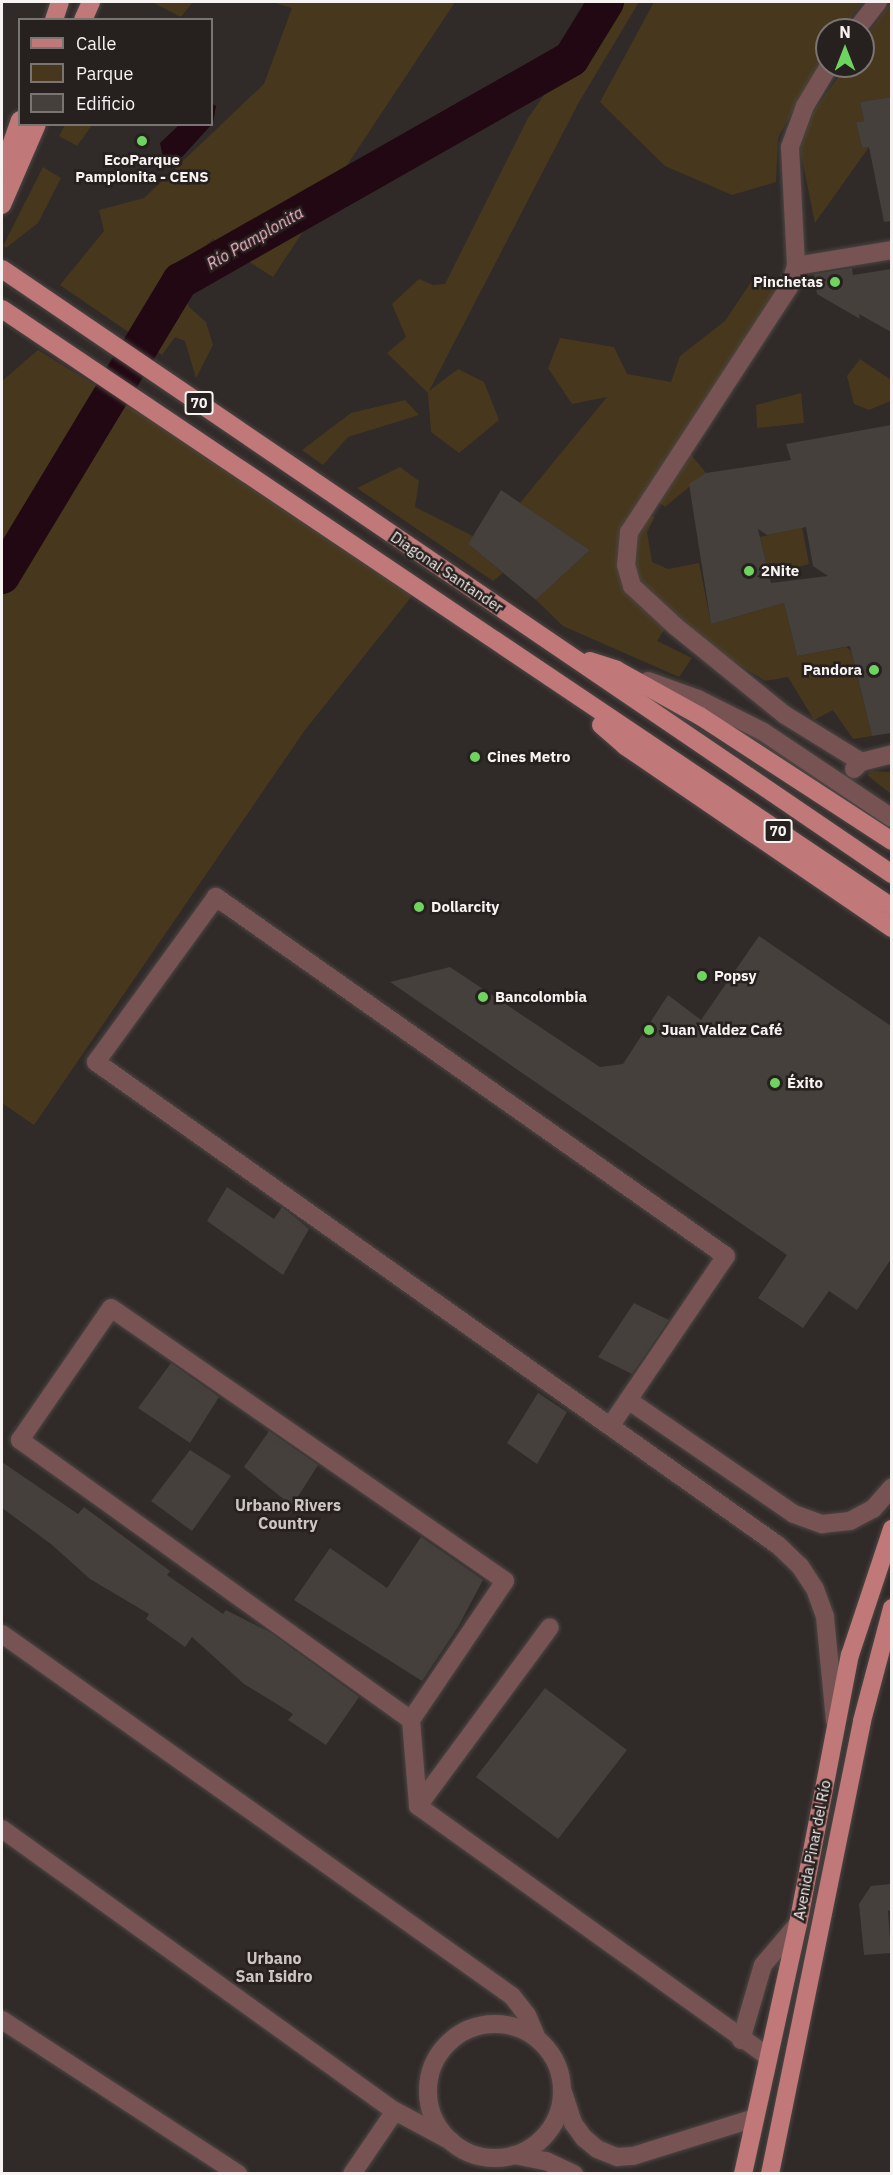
<!DOCTYPE html>
<meta charset="utf-8">
<style>
body{margin:0}
#map{position:relative;width:893px;height:2175px;overflow:hidden;background:#302a28;font-family:"IBM Plex Sans",sans-serif}
div>[style]{position:absolute}
.green>*{inset:0;background:#47381d}
.water>*{inset:0;background:#220812}
.river>*{height:36px;margin:-18px;padding:0 18px;transform-origin:18px;border-radius:18px;background:#220812}
.building>*{inset:0;background:#45403c}
.roads{filter:drop-shadow(0 0 2px #4c4644) drop-shadow(0 0 2px #4c4644)}
.minor>*{height:18px;margin:-9px;padding:0 9px;transform-origin:9px;border-radius:9px;background:#775353}
.minor>.ring{margin:-9px;padding:0;box-sizing:content-box;background:none;border:18px solid #775353;border-radius:50%}
.major>*{height:18px;margin:-9px;padding:0 9px;transform-origin:9px;border-radius:9px;background:#c07879}
.dots>*{width:16px;height:16px;translate:-50% -50%;box-sizing:border-box;border:3px solid #26201e;border-radius:50%}
span{translate:-50% -50%;white-space:nowrap;text-align:center;line-height:1.15;-webkit-text-stroke:5px #26201e;paint-order:stroke}
.shield-label span{padding:2px 4px;background:#26201e;border:2px solid;border-radius:4px;-webkit-text-stroke-width:0}
.shield-label{font-size:14px;color:#f7f3f2;font-weight:700}
.poi-label{font-size:15px;color:#f7f3f2;font-weight:700}
.right{translate:-100% -50%;text-align:right}
.left{translate:0 -50%;text-align:left}
.street-label{font-size:15px;color:#f7f3f2}
.water-label{font-size:16px;color:#f9bace;font-style:italic}
.neighbourhood-label{font-size:16px;color:#cdc5c2;font-weight:700}
.frame{position:absolute;inset:0;border:3px solid #f7f3f2;pointer-events:none}
.legend{position:absolute;left:18px;top:18px;width:195px;height:108px;box-sizing:border-box;background:#26201e;border:2px solid #7a7473;margin:0;padding:8px 10px;list-style:none;font-size:18px;color:#f7f3f2}
.legend li{display:flex;align-items:center;gap:12px;height:30px}
.legend b{width:30px;border:2px solid #7a7473}
.north{position:absolute;left:815px;top:18px;width:60px;height:60px;box-sizing:border-box;background:#26201e;border:2px solid #7a7473;border-radius:50%;rotate:0deg;font-size:16px;font-weight:700;line-height:24px;text-align:center;color:#f7f3f2}
.north::after{content:'';display:block;margin:auto;width:21px;height:27px;background:#6fd35f;clip-path:polygon(50% 0,100% 100%,50% 72%,0 100%)}
</style>
<div id="map">
<div class="green">
<i style="clip-path:polygon(152px 2px,193px 2px,181px 17px)"></i>
<i style="clip-path:polygon(272px 2px,455px 2px,273px 277px,213px 239px,177px 273px,189px 307px,206px 322px,213px 345px,196px 378px,185px 341px,175px 337px,162px 355px,60px 285px,104px 231px,99px 210px,144px 198px,264px 84px,292px 8px)"></i>
<i style="clip-path:polygon(609px 2px,639px 2px,579px 102px,429px 391px,458px 369px,484px 382px,499px 420px,459px 453px,431px 432px,428px 393px,387px 353px,406px 337px,392px 304px,419px 279px,433px 285px,445px 284px,528px 118px)"></i>
<i style="clip-path:polygon(654px 2px,863px 2px,841px 30px,827px 30px,827px 49px,778px 138px,776px 182px,732px 195px,665px 166px,600px 102px)"></i>
<i style="clip-path:polygon(891px 2px,891px 97px,860px 102px,864px 121px,856px 122px,862px 148px,869px 147px,815px 223px,800px 149px,813px 112px,846px 66px,863px 66px,863px 41px)"></i>
<i style="clip-path:polygon(65px 125px,65px 124px,92px 125px,77px 146px,59px 136px)"></i>
<i style="clip-path:polygon(43px 167px,61px 178px,38px 223px,6px 248px,3px 246px)"></i>
<i style="clip-path:polygon(755px 276px,779px 289px,713px 397px,622px 563px,668px 624px,657px 641px,692px 658px,679px 677px,563px 626px,536px 600px,590px 550px,520px 503px,607px 397px,572px 404px,548px 368px,560px 338px,614px 347px,627px 374px,671px 382px,680px 356px,725px 321px)"></i>
<i style="clip-path:polygon(38px 350px,420px 586px,305px 730px,34px 1125px,2px 1103px,2px 381px)"></i>
<i style="clip-path:polygon(860px 359px,891px 380px,891px 401px,869px 410px,854px 404px,847px 376px)"></i>
<i style="clip-path:polygon(801px 393px,804px 423px,757px 428px,756px 405px)"></i>
<i style="clip-path:polygon(405px 400px,419px 415px,348px 437px,323px 465px,302px 450px,351px 413px)"></i>
<i style="clip-path:polygon(684px 446px,706px 473px,665px 507px,652px 497px)"></i>
<i style="clip-path:polygon(400px 467px,419px 481px,415px 507px,473px 536px,468px 544px,503px 573px,493px 581px,357px 488px)"></i>
<i style="clip-path:polygon(643px 513px,655px 517px,647px 532px,652px 562px,668px 569px,699px 563px,711px 624px,784px 603px,797px 656px,846px 647px,851px 651px,872px 736px,853px 739px,833px 710px,814px 720px,788px 677px,765px 681px,684px 630px,635px 585px,627px 549px)"></i>
<i style="clip-path:polygon(802px 527px,809px 564px,769px 575px,760px 537px)"></i>
<i style="clip-path:polygon(871px 771px,891px 772px,891px 794px,867px 775px)"></i>
</div>
<div class="water">
<i style="clip-path:polygon(212px 104px,216px 106px,213px 123px,182px 157px,163px 157px,160px 143px,179px 125px,212px 124px)"></i>
</div>
<div class="river">
<i style="left:2px;top:576px;width:345px;rotate:-58.9deg"></i>
<i style="left:180px;top:281px;width:450px;rotate:-29.6deg"></i>
<i style="left:571px;top:59px;width:67px;rotate:-58.4deg"></i>
</div>
<div class="building">
<i style="clip-path:polygon(891px 97px,891px 221px,884px 222px,869px 147px,862px 148px,856px 122px,864px 121px,860px 102px)"></i>
<i style="clip-path:polygon(852px 268px,853px 275px,891px 269px,891px 332px,859px 314px,860px 319px,817px 294px,814px 274px)"></i>
<i style="clip-path:polygon(evenodd,891px 425px,891px 733px,872px 736px,850px 646px,797px 656px,784px 603px,711px 624px,689px 484px,706px 473px,791px 460px,786px 444px,891px 425px,806px 527px,813px 566px,828px 576px,771px 583px,758px 529px,767px 535px,806px 527px)"></i>
<i style="clip-path:polygon(501px 490px,590px 550px,536px 600px,468px 544px)"></i>
<i style="clip-path:polygon(759px 936px,891px 1026px,891px 1259px,857px 1310px,829px 1291px,803px 1328px,758px 1298px,787px 1255px,390px 982px,450px 967px,600px 1067px,623px 1064px,668px 995px,701px 1020px)"></i>
<i style="clip-path:polygon(227px 1187px,274px 1219px,282px 1207px,309px 1229px,283px 1275px,207px 1221px)"></i>
<i style="clip-path:polygon(634px 1303px,669px 1320px,632px 1374px,598px 1357px)"></i>
<i style="clip-path:polygon(171px 1363px,219px 1397px,190px 1443px,138px 1408px)"></i>
<i style="clip-path:polygon(538px 1393px,567px 1412px,537px 1464px,507px 1443px)"></i>
<i style="clip-path:polygon(269px 1431px,318px 1465px,292px 1506px,244px 1467px)"></i>
<i style="clip-path:polygon(190px 1450px,231px 1476px,192px 1531px,151px 1501px)"></i>
<i style="clip-path:polygon(2px 1462px,78px 1514px,84px 1507px,170px 1571px,167px 1575px,223px 1614px,226px 1610px,271px 1633px,359px 1697px,326px 1745px,288px 1720px,293px 1714px,244px 1684px,192px 1637px,185px 1647px,146px 1619px,149px 1614px,90px 1579px,51px 1544px,2px 1508px)"></i>
<i style="clip-path:polygon(421px 1537px,483px 1580px,458px 1627px,422px 1681px,294px 1600px,330px 1548px,387px 1588px)"></i>
<i style="clip-path:polygon(545px 1688px,627px 1750px,558px 1839px,476px 1777px)"></i>
<i style="clip-path:polygon(891px 1884px,891px 1910px,888px 1911px,891px 1953px,864px 1955px,859px 1904px,871px 1886px)"></i>
</div>
<div class="roads">
<div class="minor">
<i style="left:856px;top:30px;width:36px;rotate:-52deg"></i>
<i style="left:829px;top:66px;width:47px;rotate:121deg"></i>
<i style="left:805px;top:106px;width:44px;rotate:110.1deg"></i>
<i style="left:790px;top:147px;width:119px;rotate:87.1deg"></i>
<i style="left:796px;top:266px;width:22px;rotate:108deg"></i>
<i style="left:789px;top:287px;width:293px;rotate:123.1deg"></i>
<i style="left:629px;top:532px;width:33px;rotate:95deg"></i>
<i style="left:626px;top:565px;width:22px;rotate:74deg"></i>
<i style="left:632px;top:586px;width:59px;rotate:42.9deg"></i>
<i style="left:675px;top:626px;width:141px;rotate:39deg"></i>
<i style="left:785px;top:715px;width:89px;rotate:31.7deg"></i>
<i style="left:796px;top:266px;width:97px;rotate:-9.5deg"></i>
<i style="left:648px;top:681px;width:53px;rotate:19.8deg"></i>
<i style="left:698px;top:699px;width:72px;rotate:26.6deg"></i>
<i style="left:762px;top:731px;width:156px;rotate:33.8deg"></i>
<i style="left:854px;top:769px;width:10px;rotate:-45deg"></i>
<i style="left:861px;top:762px;width:32px;rotate:-14deg"></i>
<i style="left:628px;top:1400px;width:201px;rotate:34.5deg"></i>
<i style="left:794px;top:1514px;width:30px;rotate:20deg"></i>
<i style="left:822px;top:1524px;width:28px;rotate:-6deg"></i>
<i style="left:850px;top:1521px;width:26px;rotate:-28deg"></i>
<i style="left:873px;top:1509px;width:29px;rotate:-49deg"></i>
<i style="left:611px;top:1425px;width:204px;rotate:-55.8deg"></i>
<i style="left:726px;top:1256px;width:624px;rotate:-144.86deg"></i>
<i style="left:216px;top:897px;width:204px;rotate:126deg"></i>
<i style="left:96px;top:1062px;width:837px;rotate:35.32deg"></i>
<i style="left:779px;top:1546px;width:29px;rotate:44deg"></i>
<i style="left:800px;top:1566px;width:27px;rotate:57deg"></i>
<i style="left:815px;top:1589px;width:30px;rotate:70deg"></i>
<i style="left:825px;top:1617px;width:104px;rotate:84.5deg"></i>
<i style="left:2px;top:1634px;width:625px;rotate:35.37deg"></i>
<i style="left:512px;top:1996px;width:24px;rotate:52deg"></i>
<i style="left:527px;top:2015px;width:25px;rotate:67deg"></i>
<i style="left:411px;top:1720px;width:481px;rotate:-144.4deg"></i>
<i style="left:20px;top:1440px;width:160px;rotate:-55.4deg"></i>
<i style="left:111px;top:1308px;width:479px;rotate:34.7deg"></i>
<i style="left:505px;top:1581px;width:168px;rotate:124.1deg"></i>
<i style="left:411px;top:1720px;width:86px;rotate:85.3deg"></i>
<i style="left:418px;top:1806px;width:429px;rotate:35.6deg"></i>
<i style="left:418px;top:1806px;width:222px;rotate:-53.6deg"></i>
<i style="left:2px;top:1829px;width:484px;rotate:35.7deg"></i>
<i style="left:395px;top:2111px;width:64px;rotate:28.2deg"></i>
<i style="left:2px;top:2020px;width:282px;rotate:33.1deg"></i>
<i class="ring" style="left:428px;top:2024px;width:116px;height:116px"></i>
<i style="left:741px;top:2040px;width:78px;rotate:-73.7deg"></i>
<i style="left:763px;top:1965px;width:54px;rotate:-49.5deg"></i>
<i style="left:563px;top:2092px;width:33px;rotate:72deg"></i>
<i style="left:573px;top:2123px;width:19px;rotate:54deg"></i>
<i style="left:584px;top:2138px;width:17px;rotate:40deg"></i>
<i style="left:597px;top:2149px;width:22px;rotate:22deg"></i>
<i style="left:617px;top:2157px;width:16px;rotate:-4deg"></i>
<i style="left:633px;top:2156px;width:128px;rotate:-17.3deg"></i>
<i style="left:514px;top:2155px;width:33px;rotate:11deg"></i>
<i style="left:546px;top:2161px;width:31px;rotate:25deg"></i>
<i style="left:352px;top:2174px;width:76px;rotate:-55.7deg"></i>
</div>
<div class="major">
<i style="left:54px;top:20px;width:19px;rotate:-72deg"></i>
<i style="left:83px;top:20px;width:20px;rotate:-66deg"></i>
<i style="left:2px;top:171px;width:54px;rotate:-70.6deg"></i>
<i style="left:2px;top:205px;width:88px;rotate:-66.6deg"></i>
<i style="left:2px;top:269px;width:1076px;rotate:34.21deg"></i>
<i style="left:2px;top:309px;width:1072px;rotate:33.9deg"></i>
<i style="left:590px;top:661px;width:28px;rotate:18deg"></i>
<i style="left:617px;top:670px;width:95px;rotate:29deg"></i>
<i style="left:700px;top:716px;width:229px;rotate:33.1deg"></i>
<i style="left:601px;top:725px;width:32px;rotate:41deg"></i>
<i style="left:625px;top:746px;width:323px;rotate:34.3deg"></i>
<i style="left:743px;top:2174px;width:256px;rotate:-77.6deg"></i>
<i style="left:798px;top:1924px;width:274px;rotate:-79.1deg"></i>
<i style="left:850px;top:1655px;width:133px;rotate:-71.6deg"></i>
<i style="left:770px;top:2174px;width:462px;rotate:-78.5deg"></i>
<i style="left:862px;top:1721px;width:117px;rotate:-75.1deg"></i>
</div>
</div>
<div class="dots">
<i style="left:142px;top:141px;background:#6fd35f"></i>
<i style="left:835px;top:282px;background:#6fd35f"></i>
<i style="left:749px;top:571px;background:#6fd35f"></i>
<i style="left:874px;top:670px;background:#6fd35f"></i>
<i style="left:475px;top:757px;background:#6fd35f"></i>
<i style="left:419px;top:907px;background:#6fd35f"></i>
<i style="left:702px;top:976px;background:#6fd35f"></i>
<i style="left:483px;top:997px;background:#6fd35f"></i>
<i style="left:649px;top:1030px;background:#6fd35f"></i>
<i style="left:775px;top:1083px;background:#6fd35f"></i>
</div>
<div class="shield-label">
<span style="left:199px;top:403px">70</span>
<span style="left:778px;top:831px">70</span>
</div>
<div class="poi-label">
<span style="left:142px;top:168px">EcoParque<br>Pamplonita - CENS</span>
<span class="right" style="left:823px;top:282px">Pinchetas</span>
<span class="left" style="left:761px;top:571px">2Nite</span>
<span class="right" style="left:862px;top:670px">Pandora</span>
<span class="left" style="left:487px;top:757px">Cines Metro</span>
<span class="left" style="left:431px;top:907px">Dollarcity</span>
<span class="left" style="left:714px;top:976px">Popsy</span>
<span class="left" style="left:495px;top:997px">Bancolombia</span>
<span class="left" style="left:661px;top:1030px">Juan Valdez Café</span>
<span class="left" style="left:787px;top:1083px">Éxito</span>
</div>
<div class="street-label">
<span style="left:447px;top:572px;rotate:34deg">Diagonal Santander</span>
<span style="left:812px;top:1850px;rotate:-79deg">Avenida Pinar del Río</span>
</div>
<div class="water-label">
<span style="left:255px;top:238px;rotate:-30deg">Río Pamplonita</span>
</div>
<div class="neighbourhood-label">
<span style="left:288px;top:1514px">Urbano Rivers<br>Country</span>
<span style="left:274px;top:1967px">Urbano<br>San Isidro</span>
</div>
<div class="frame"></div>
<ul class="legend">
<li><b style="height:8px;background:#c07879"></b>Calle</li>
<li><b style="height:16px;background:#47381d"></b>Parque</li>
<li><b style="height:16px;background:#45403c"></b>Edificio</li>
</ul>
<div class="north">N</div>
</div>
